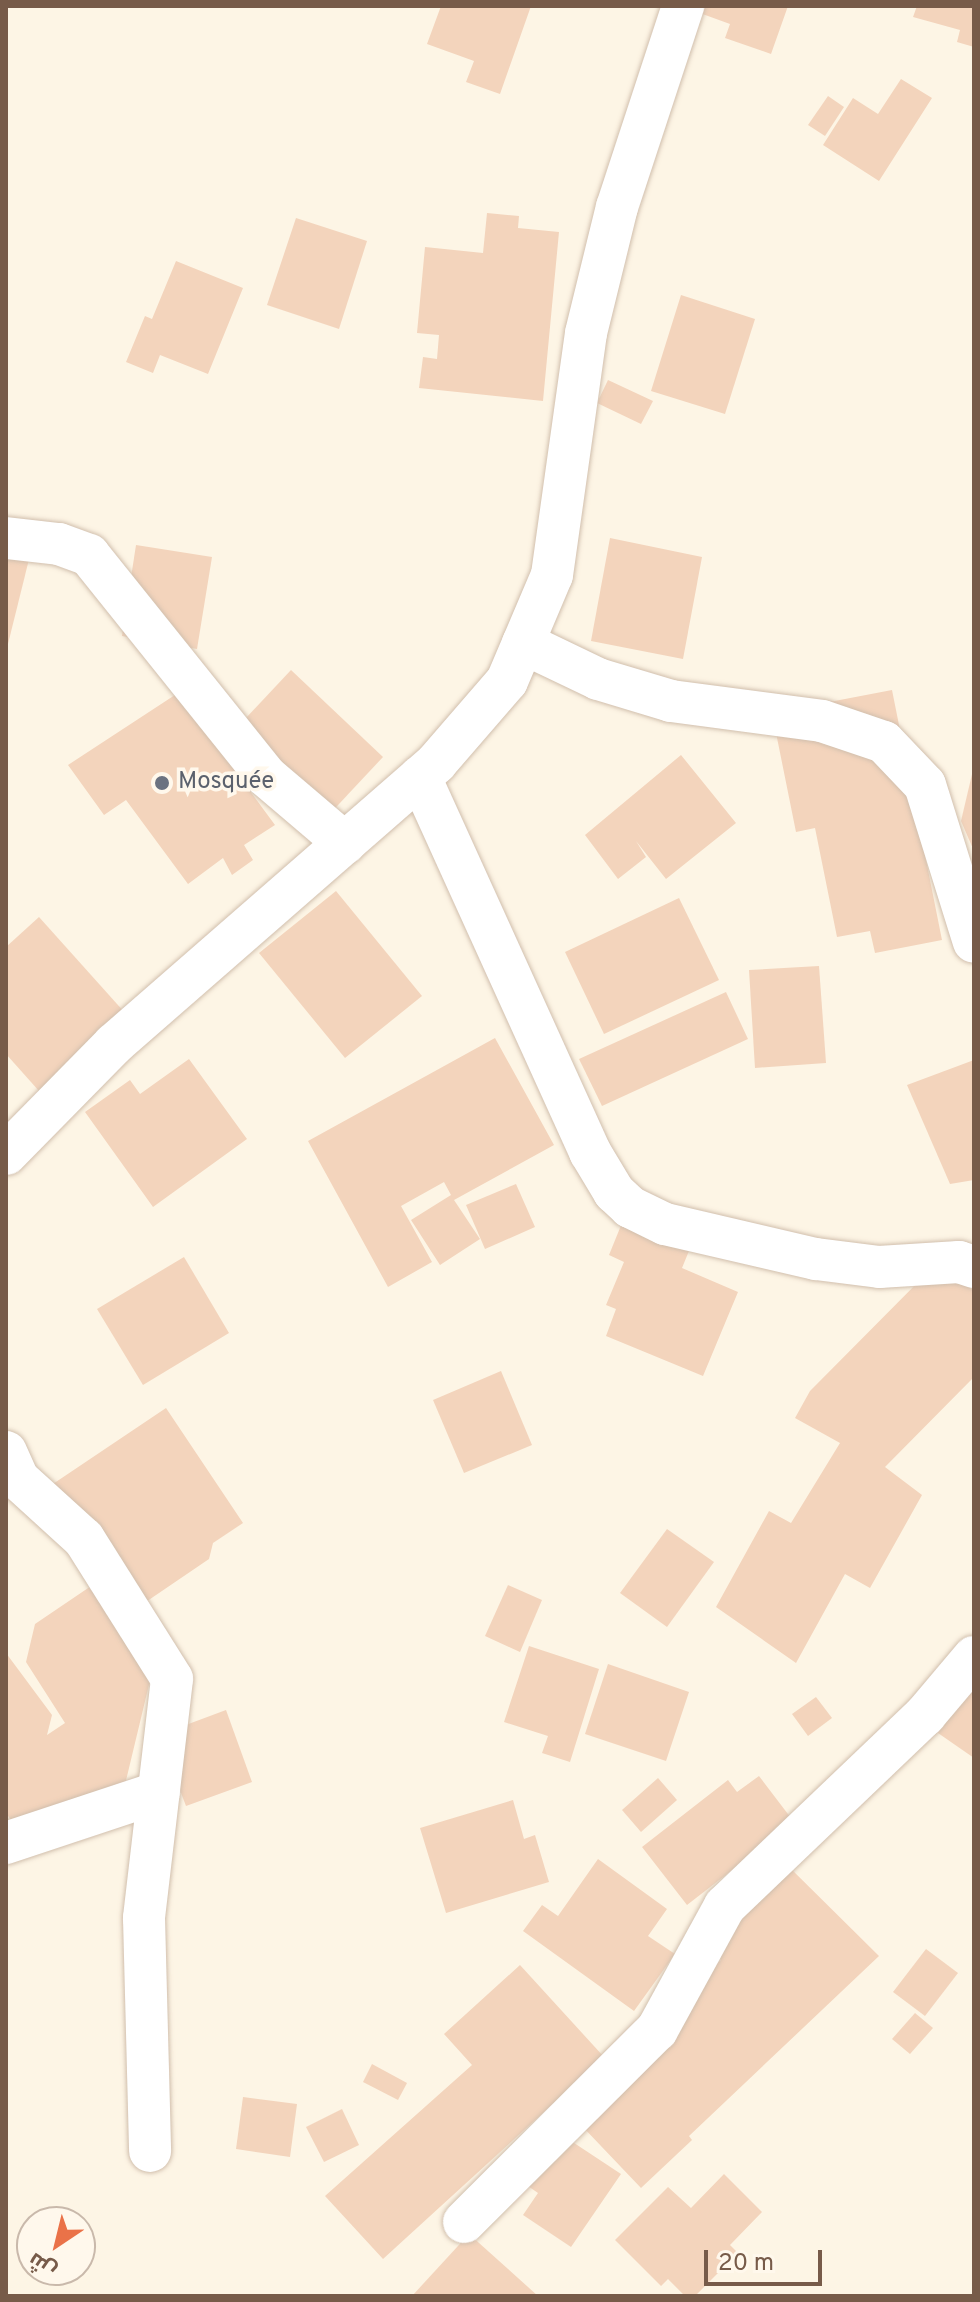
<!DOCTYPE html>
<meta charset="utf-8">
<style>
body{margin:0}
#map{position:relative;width:980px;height:2302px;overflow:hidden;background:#fdf5e5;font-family:Overpass,Cairo,sans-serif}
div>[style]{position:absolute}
.building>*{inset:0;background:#f3d4bc}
.roads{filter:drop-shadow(0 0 2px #d1bfad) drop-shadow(0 0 2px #d1bfad)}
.minor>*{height:42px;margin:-21px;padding:0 21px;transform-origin:21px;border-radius:21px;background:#fff}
.dots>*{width:22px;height:22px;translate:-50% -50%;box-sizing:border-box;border:4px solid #fff8ec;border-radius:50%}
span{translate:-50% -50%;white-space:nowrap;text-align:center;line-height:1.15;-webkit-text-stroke:7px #fff8ec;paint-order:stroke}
.worship-label{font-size:24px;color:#5b616d}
.left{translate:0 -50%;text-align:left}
.frame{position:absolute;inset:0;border:8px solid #775b49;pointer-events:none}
.north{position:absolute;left:16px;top:2206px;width:80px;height:80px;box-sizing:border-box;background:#fff8ec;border:2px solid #c9b9ab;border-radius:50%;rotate:215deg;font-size:22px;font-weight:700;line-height:32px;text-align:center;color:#775b49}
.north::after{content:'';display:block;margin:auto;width:28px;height:36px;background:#ea7248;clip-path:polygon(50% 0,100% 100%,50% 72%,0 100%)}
.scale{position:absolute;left:704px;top:2250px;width:118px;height:36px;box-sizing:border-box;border:4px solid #775b49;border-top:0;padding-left:10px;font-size:24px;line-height:28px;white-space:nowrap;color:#775b49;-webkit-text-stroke:6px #fff8ec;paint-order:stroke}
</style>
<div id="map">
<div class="building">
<i style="clip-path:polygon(441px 6px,531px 6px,500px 94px,466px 82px,474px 61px,427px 44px)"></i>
<i style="clip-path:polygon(699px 6px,788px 6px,771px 54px,725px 38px,730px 24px,697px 12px)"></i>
<i style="clip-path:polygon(917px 6px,974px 6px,974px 47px,957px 42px,960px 30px,913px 17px)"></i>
<i style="clip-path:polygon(901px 79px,932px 98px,879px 181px,823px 145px,853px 98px,878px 114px)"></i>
<i style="clip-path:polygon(828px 96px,844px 107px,825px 136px,808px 125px)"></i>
<i style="clip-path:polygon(487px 213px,519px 216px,518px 228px,559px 232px,543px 401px,419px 388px,423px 357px,437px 359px,439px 335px,417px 333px,425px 247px,483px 253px)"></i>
<i style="clip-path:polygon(296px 218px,367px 241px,339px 329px,267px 305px)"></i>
<i style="clip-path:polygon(176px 261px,243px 288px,208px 374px,160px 355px,153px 373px,126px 362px,145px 316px,152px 319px)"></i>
<i style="clip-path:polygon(681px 295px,755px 319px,725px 414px,651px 391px)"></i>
<i style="clip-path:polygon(608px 380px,653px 401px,641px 424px,597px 403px)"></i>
<i style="clip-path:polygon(6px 523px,36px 531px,7px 648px,6px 648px)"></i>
<i style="clip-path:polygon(610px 538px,702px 557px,683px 659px,591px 641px)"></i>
<i style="clip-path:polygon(136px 545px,212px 557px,197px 649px,122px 636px)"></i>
<i style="clip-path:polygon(291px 670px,383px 757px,324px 820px,231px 734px)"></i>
<i style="clip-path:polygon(892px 690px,942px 940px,875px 953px,870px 931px,837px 937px,815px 828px,796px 832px,772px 713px)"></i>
<i style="clip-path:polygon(178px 693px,275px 825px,244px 845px,253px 860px,232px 875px,223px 858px,188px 884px,126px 800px,104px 815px,68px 765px)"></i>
<i style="clip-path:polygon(681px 755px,736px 823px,666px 879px,636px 841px,646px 857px,618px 879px,585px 835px)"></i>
<i style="clip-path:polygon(973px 770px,974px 770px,974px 851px,961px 821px)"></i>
<i style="clip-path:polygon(336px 891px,422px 996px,345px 1058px,259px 953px)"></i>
<i style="clip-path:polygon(679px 898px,719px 980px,604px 1034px,565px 952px)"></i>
<i style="clip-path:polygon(39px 917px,126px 1014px,39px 1091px,6px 1054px,6px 947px)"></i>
<i style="clip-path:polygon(819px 966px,826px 1063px,755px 1068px,749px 970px)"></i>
<i style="clip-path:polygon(726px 992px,748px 1039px,602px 1106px,579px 1059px)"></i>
<i style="clip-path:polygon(495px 1038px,554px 1145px,454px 1200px,480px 1239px,440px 1265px,411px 1220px,451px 1195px,444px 1182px,401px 1206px,432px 1262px,388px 1287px,308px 1141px)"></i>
<i style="clip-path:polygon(189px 1059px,247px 1139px,153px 1207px,85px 1112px,130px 1080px,140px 1094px)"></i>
<i style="clip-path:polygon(974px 1060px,974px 1180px,950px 1184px,907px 1085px)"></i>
<i style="clip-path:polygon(516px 1184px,535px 1227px,485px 1249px,466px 1205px)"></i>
<i style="clip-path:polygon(635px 1191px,702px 1219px,682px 1268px,738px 1292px,703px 1376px,606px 1336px,616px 1309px,606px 1305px,624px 1262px,609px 1255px)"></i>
<i style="clip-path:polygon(184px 1257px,229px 1333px,143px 1385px,97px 1309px)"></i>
<i style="clip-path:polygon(936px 1264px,974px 1291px,974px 1377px,885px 1467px,922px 1495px,870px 1588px,845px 1574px,796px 1663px,716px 1607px,769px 1511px,791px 1523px,840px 1443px,795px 1418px,810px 1391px)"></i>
<i style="clip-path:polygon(501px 1371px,532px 1445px,464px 1473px,433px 1400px)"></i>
<i style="clip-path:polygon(166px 1408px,243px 1523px,213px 1543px,209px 1559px,134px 1610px,153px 1668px,123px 1793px,28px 1845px,6px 1813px,6px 1653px,52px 1715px,47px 1735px,65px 1723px,26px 1662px,35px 1624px,97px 1582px,38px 1494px)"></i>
<i style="clip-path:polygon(667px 1529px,714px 1562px,667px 1627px,620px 1593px)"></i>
<i style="clip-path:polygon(508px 1585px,542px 1600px,520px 1652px,485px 1636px)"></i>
<i style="clip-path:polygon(529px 1646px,599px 1669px,570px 1762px,542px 1753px,548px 1736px,504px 1722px)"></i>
<i style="clip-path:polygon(974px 1655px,974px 1758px,925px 1724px)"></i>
<i style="clip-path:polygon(608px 1664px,689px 1692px,666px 1761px,585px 1734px)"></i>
<i style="clip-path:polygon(816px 1697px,832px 1718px,808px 1736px,792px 1714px)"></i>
<i style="clip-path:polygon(226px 1710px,252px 1782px,186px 1806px,159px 1735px)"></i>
<i style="clip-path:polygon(759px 1776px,794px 1822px,687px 1905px,642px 1847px,728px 1780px,737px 1792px)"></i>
<i style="clip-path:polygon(658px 1778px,677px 1800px,641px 1832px,622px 1810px)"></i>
<i style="clip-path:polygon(513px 1800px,524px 1839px,535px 1835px,549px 1882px,446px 1913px,420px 1828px)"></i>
<i style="clip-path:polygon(598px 1859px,667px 1909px,648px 1936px,675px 1954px,634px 2011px,523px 1931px,542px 1905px,558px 1916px)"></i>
<i style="clip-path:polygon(783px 1861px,879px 1956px,689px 2136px,692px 2140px,641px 2188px,581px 2125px,668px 2009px,721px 1960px,701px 1938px)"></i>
<i style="clip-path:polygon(926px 1949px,958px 1973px,925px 2016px,893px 1992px)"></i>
<i style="clip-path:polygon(520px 1965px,604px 2057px,383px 2259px,325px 2196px,472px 2065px,444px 2034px)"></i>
<i style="clip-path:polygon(915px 2013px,933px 2028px,910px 2054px,892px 2039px)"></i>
<i style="clip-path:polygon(372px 2064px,407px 2083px,398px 2100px,363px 2082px)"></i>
<i style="clip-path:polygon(243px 2097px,297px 2104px,290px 2157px,236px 2149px)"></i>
<i style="clip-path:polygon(342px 2109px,359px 2145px,324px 2162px,306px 2127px)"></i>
<i style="clip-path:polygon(559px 2133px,621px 2174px,571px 2247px,523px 2215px,538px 2193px,525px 2184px)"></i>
<i style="clip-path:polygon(724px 2174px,762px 2212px,730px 2245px,738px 2253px,695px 2296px,685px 2296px,668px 2279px,661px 2286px,615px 2240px,668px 2187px,691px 2208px)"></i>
<i style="clip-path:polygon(469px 2234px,538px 2296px,412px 2296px)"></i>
</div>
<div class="roads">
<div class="minor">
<i style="left:6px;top:538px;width:53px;rotate:6.5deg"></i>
<i style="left:59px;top:544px;width:32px;rotate:20deg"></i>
<i style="left:89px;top:555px;width:282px;rotate:51.3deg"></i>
<i style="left:265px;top:775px;width:105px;rotate:40.4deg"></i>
<i style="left:523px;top:643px;width:83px;rotate:25.6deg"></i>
<i style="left:598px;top:679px;width:76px;rotate:16.8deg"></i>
<i style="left:671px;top:701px;width:152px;rotate:7.5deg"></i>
<i style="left:822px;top:721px;width:65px;rotate:18.7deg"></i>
<i style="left:884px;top:742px;width:59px;rotate:46.4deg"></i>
<i style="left:925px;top:785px;width:164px;rotate:72.7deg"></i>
<i style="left:420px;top:777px;width:412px;rotate:65.6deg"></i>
<i style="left:590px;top:1152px;width:47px;rotate:59deg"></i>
<i style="left:614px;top:1192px;width:22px;rotate:43deg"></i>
<i style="left:630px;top:1207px;width:39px;rotate:26deg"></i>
<i style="left:665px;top:1224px;width:155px;rotate:13.1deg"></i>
<i style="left:816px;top:1259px;width:64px;rotate:7.2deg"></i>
<i style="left:879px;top:1267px;width:80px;rotate:-3.6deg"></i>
<i style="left:959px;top:1262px;width:16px;rotate:18deg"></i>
<i style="left:6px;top:1154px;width:154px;rotate:-45.5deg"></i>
<i style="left:114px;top:1044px;width:427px;rotate:-41.1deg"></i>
<i style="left:436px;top:763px;width:108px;rotate:-49.1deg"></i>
<i style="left:507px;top:681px;width:115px;rotate:-67deg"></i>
<i style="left:552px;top:575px;width:244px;rotate:-82deg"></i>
<i style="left:586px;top:333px;width:130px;rotate:-76.2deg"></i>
<i style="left:617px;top:207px;width:212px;rotate:-71.8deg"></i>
<i style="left:6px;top:1452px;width:30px;rotate:66deg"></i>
<i style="left:18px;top:1479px;width:89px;rotate:42.3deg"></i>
<i style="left:84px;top:1539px;width:165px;rotate:57.8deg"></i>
<i style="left:172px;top:1679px;width:241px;rotate:96.7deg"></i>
<i style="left:144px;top:1918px;width:233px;rotate:88.5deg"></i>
<i style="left:6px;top:1843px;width:161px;rotate:-18.4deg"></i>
<i style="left:464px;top:2222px;width:272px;rotate:-44.9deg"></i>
<i style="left:657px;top:2030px;width:141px;rotate:-61.3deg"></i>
<i style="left:725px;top:1906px;width:277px;rotate:-43.7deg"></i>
<i style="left:925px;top:1715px;width:76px;rotate:-49.8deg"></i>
</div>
</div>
<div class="dots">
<i style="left:162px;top:783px;background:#6b7280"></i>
</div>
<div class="worship-label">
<span class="left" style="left:178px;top:783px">Mosquée</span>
</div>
<div class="frame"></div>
<div class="north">ش</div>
<div class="scale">20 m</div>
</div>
